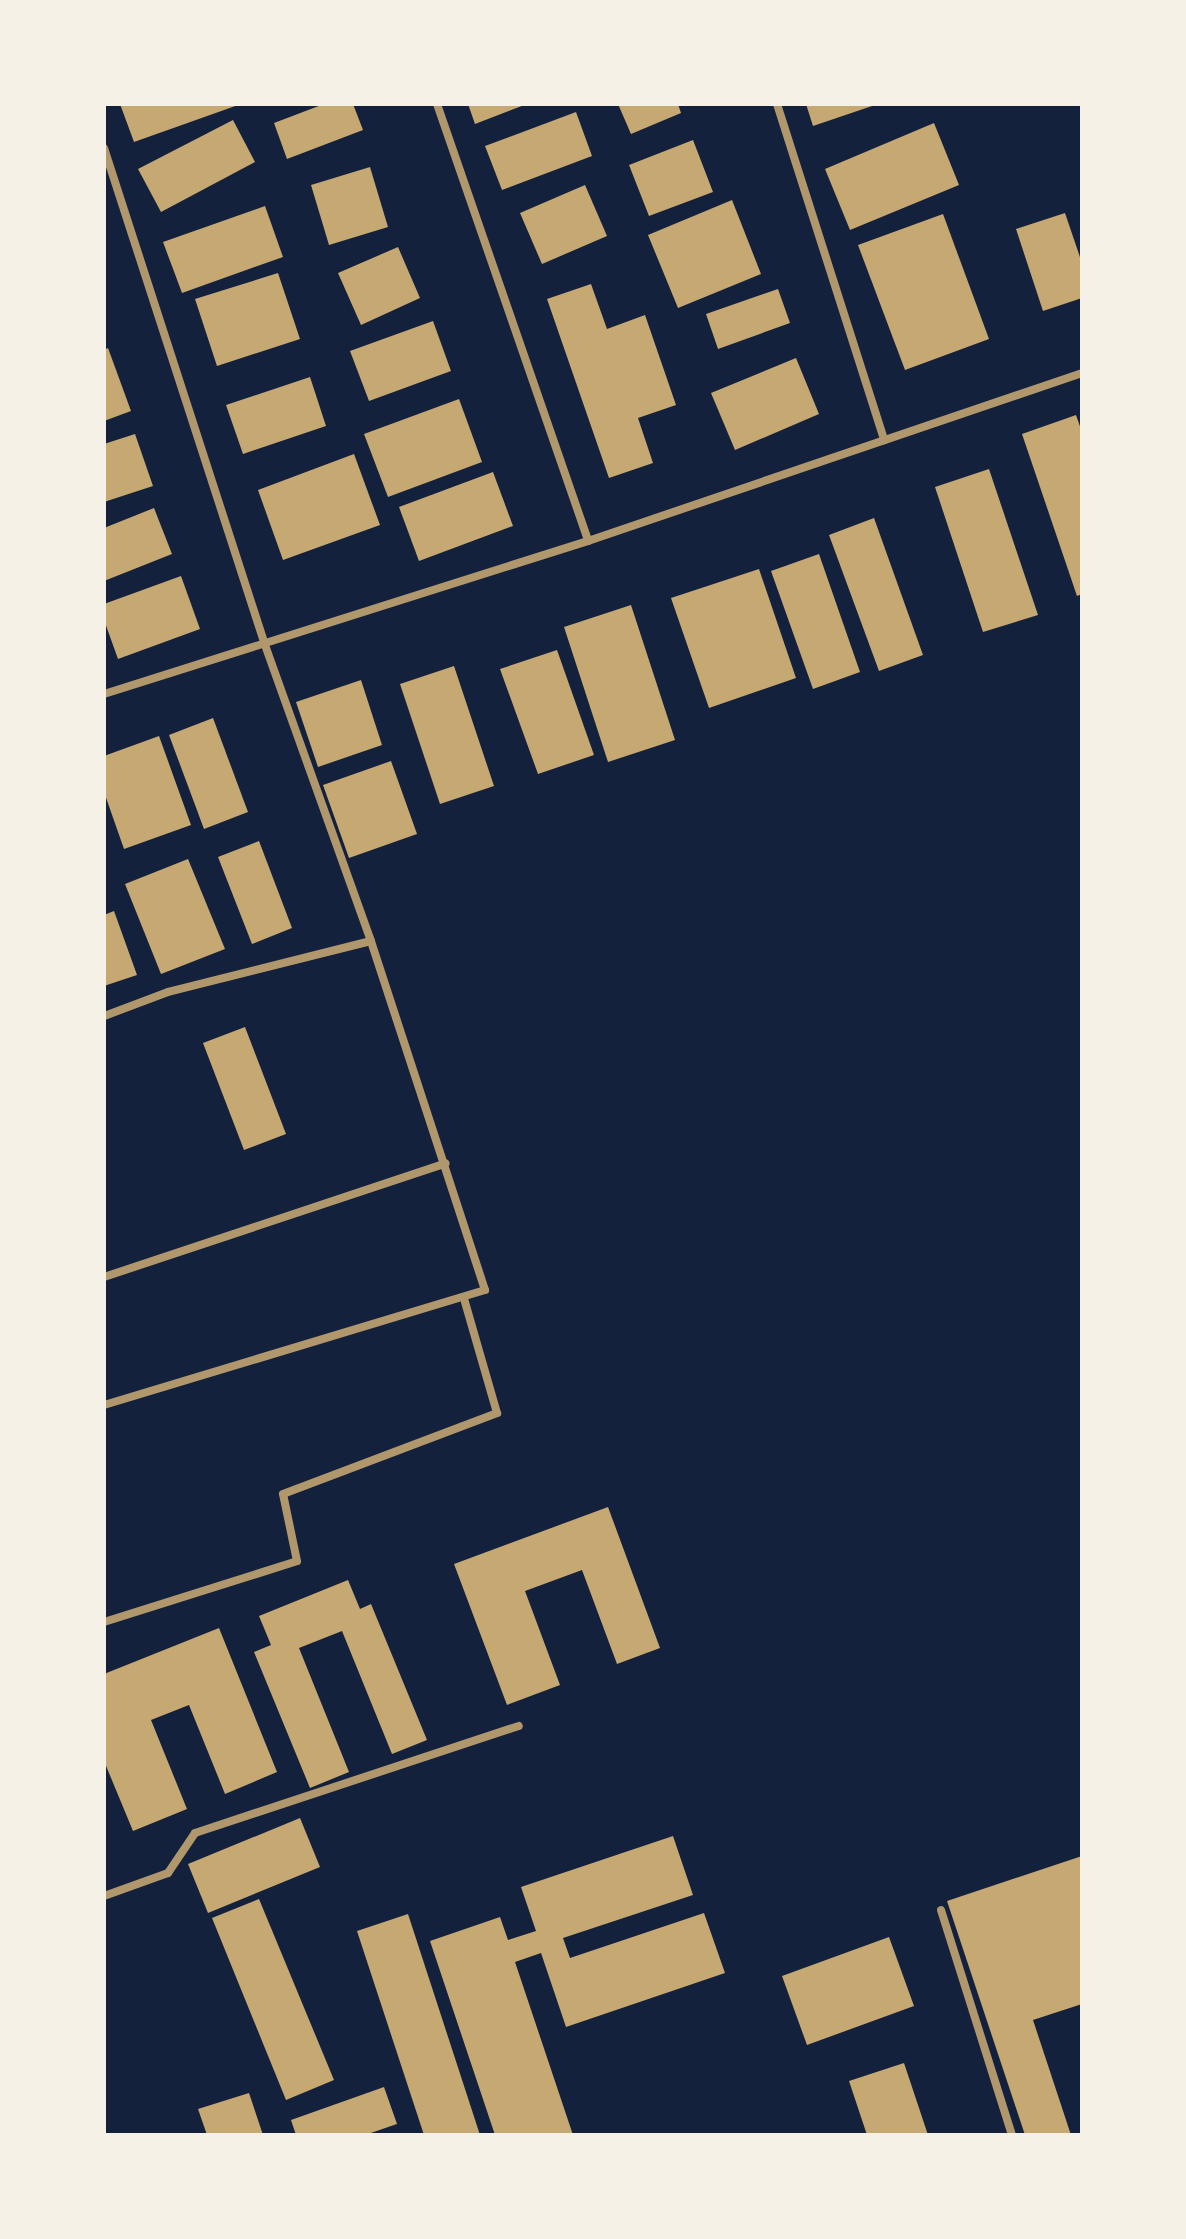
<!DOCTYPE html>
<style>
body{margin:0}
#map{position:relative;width:1186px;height:2239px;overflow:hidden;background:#14213d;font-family:"Varela Round",sans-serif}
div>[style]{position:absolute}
.building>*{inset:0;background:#c6a872}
.minor>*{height:8px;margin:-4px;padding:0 4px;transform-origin:4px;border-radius:4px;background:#b1986c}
span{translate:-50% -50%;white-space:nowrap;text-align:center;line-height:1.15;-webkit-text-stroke:8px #f6f1e7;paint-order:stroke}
.frame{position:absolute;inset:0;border:106px solid #f6f1e7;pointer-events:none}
</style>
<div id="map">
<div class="building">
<i style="clip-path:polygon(120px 104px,241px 104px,134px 142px)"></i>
<i style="clip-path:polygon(324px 104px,353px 104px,363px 130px,287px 159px,274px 123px)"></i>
<i style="clip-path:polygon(468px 104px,527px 104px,475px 124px)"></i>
<i style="clip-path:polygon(618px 104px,678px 104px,681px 113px,631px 134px)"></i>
<i style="clip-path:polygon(806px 104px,875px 104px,875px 105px,813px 126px)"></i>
<i style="clip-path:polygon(576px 112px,592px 156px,502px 190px,485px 146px)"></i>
<i style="clip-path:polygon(233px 120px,255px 162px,161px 212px,138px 169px)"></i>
<i style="clip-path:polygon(934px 123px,959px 185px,850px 230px,825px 169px)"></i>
<i style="clip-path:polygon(693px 140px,713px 192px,649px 216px,629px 165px)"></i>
<i style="clip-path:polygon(370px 167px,388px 227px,329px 245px,311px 185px)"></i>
<i style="clip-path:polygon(585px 185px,607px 236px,542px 264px,520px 213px)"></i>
<i style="clip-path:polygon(732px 200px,761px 274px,678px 308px,648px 235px)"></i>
<i style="clip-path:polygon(265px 206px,283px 257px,182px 293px,163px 242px)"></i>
<i style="clip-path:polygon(1065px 213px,1082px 263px,1082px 298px,1043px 311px,1016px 229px)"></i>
<i style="clip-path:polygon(943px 214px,989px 339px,905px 370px,858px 245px)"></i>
<i style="clip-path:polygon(398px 247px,420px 298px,361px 325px,338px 273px)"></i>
<i style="clip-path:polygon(278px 273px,300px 339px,217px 366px,195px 299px)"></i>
<i style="clip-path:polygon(591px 284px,607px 329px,645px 315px,676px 405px,638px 418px,653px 463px,609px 478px,547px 299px)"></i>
<i style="clip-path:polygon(778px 289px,790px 323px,718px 349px,706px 314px)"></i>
<i style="clip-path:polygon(433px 321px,451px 371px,369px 401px,350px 351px)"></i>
<i style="clip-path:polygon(108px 348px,131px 411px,104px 421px,104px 350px)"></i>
<i style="clip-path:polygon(796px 358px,819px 414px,735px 450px,711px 393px)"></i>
<i style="clip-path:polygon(310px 377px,326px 426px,243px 454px,226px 405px)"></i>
<i style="clip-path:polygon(459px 399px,482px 462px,388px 497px,364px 434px)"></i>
<i style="clip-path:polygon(1076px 415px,1082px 432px,1082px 594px,1077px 596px,1022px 434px)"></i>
<i style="clip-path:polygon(135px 434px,153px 486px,104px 502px,104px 444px)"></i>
<i style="clip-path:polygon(354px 454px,380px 525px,283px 560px,258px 490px)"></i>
<i style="clip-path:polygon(989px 469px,1038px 615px,983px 632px,935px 487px)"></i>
<i style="clip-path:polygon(493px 472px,513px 526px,419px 561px,399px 507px)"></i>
<i style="clip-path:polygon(154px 508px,172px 554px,104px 581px,104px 528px)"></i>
<i style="clip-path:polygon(874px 518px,923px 655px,879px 671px,829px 535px)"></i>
<i style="clip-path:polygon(819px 554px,860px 672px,813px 689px,771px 571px)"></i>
<i style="clip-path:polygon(759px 569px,796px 678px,709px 708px,671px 598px)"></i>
<i style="clip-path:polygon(181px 576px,200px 629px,118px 659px,104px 620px,104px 604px)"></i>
<i style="clip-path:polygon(631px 605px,675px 740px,608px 762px,564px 627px)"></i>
<i style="clip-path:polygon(557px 650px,594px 755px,538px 774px,500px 669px)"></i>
<i style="clip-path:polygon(454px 666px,494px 786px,440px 804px,400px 684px)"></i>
<i style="clip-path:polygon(361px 680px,382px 745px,318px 767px,296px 702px)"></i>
<i style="clip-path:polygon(213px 718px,248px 812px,204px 829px,169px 735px)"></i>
<i style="clip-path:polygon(159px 736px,191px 825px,124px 849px,104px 792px,104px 756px)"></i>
<i style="clip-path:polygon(391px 761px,417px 834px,349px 858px,323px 785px)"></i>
<i style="clip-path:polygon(259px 841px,292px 928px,252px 944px,218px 857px)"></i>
<i style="clip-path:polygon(188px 859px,225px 949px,161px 974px,125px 884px)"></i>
<i style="clip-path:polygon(114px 911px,137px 975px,104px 986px,104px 915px)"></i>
<i style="clip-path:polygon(245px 1027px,286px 1134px,244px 1150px,203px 1043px)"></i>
<i style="clip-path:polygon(608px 1507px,660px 1648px,617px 1664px,582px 1570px,525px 1591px,560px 1685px,507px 1705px,454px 1564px)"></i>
<i style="clip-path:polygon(348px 1580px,360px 1609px,371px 1604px,427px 1740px,392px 1754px,342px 1631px,299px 1648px,349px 1772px,310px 1788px,254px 1652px,271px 1645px,259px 1616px)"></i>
<i style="clip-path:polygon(219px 1628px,277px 1772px,225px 1794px,189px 1705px,151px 1720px,187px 1809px,133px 1831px,104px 1761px,104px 1674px)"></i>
<i style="clip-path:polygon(300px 1818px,320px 1867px,208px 1913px,188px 1864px)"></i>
<i style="clip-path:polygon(673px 1836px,693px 1895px,563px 1938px,570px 1958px,704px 1913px,725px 1973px,566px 2027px,541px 1953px,515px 1962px,573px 2135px,495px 2135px,430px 1941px,500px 1917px,508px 1940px,536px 1931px,521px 1887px)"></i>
<i style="clip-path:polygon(1082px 1856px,1082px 2004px,1033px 2020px,1071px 2135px,1025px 2135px,947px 1901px)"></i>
<i style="clip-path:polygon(259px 1899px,334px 2080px,286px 2100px,212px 1918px)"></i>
<i style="clip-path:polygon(408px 1914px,480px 2135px,424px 2135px,357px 1931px)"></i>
<i style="clip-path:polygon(889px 1937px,914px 2006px,807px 2045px,782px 1976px)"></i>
<i style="clip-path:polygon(904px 2063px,928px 2135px,867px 2135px,849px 2081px)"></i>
<i style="clip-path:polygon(384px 2087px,397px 2124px,365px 2135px,296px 2135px,291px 2120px)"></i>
<i style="clip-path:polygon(249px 2093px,263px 2135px,207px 2135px,198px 2109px)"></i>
</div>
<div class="minor">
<i style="left:437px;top:104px;width:462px;rotate:70.9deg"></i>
<i style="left:777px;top:104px;width:353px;rotate:72.3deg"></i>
<i style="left:104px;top:148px;width:522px;rotate:72.05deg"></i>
<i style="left:265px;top:645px;width:314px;rotate:70.3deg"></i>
<i style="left:371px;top:941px;width:209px;rotate:165.9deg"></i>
<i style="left:168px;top:992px;width:68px;rotate:159.4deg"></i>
<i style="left:104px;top:694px;width:508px;rotate:-17.54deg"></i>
<i style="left:588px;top:541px;width:522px;rotate:-18.78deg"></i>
<i style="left:104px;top:1277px;width:360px;rotate:-18.4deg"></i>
<i style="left:104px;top:1405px;width:398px;rotate:-16.8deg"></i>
<i style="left:485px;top:1290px;width:367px;rotate:-108.1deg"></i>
<i style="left:104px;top:1622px;width:202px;rotate:-17.5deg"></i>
<i style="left:297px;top:1561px;width:68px;rotate:-101.8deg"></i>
<i style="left:283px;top:1494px;width:229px;rotate:-20.7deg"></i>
<i style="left:497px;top:1413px;width:119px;rotate:-106.1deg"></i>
<i style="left:104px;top:1896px;width:68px;rotate:-19.8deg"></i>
<i style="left:168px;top:1873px;width:48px;rotate:-56deg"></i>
<i style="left:195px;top:1833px;width:341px;rotate:-18.3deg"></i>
<i style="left:941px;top:1910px;width:236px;rotate:72.5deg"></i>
</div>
<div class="frame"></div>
</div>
